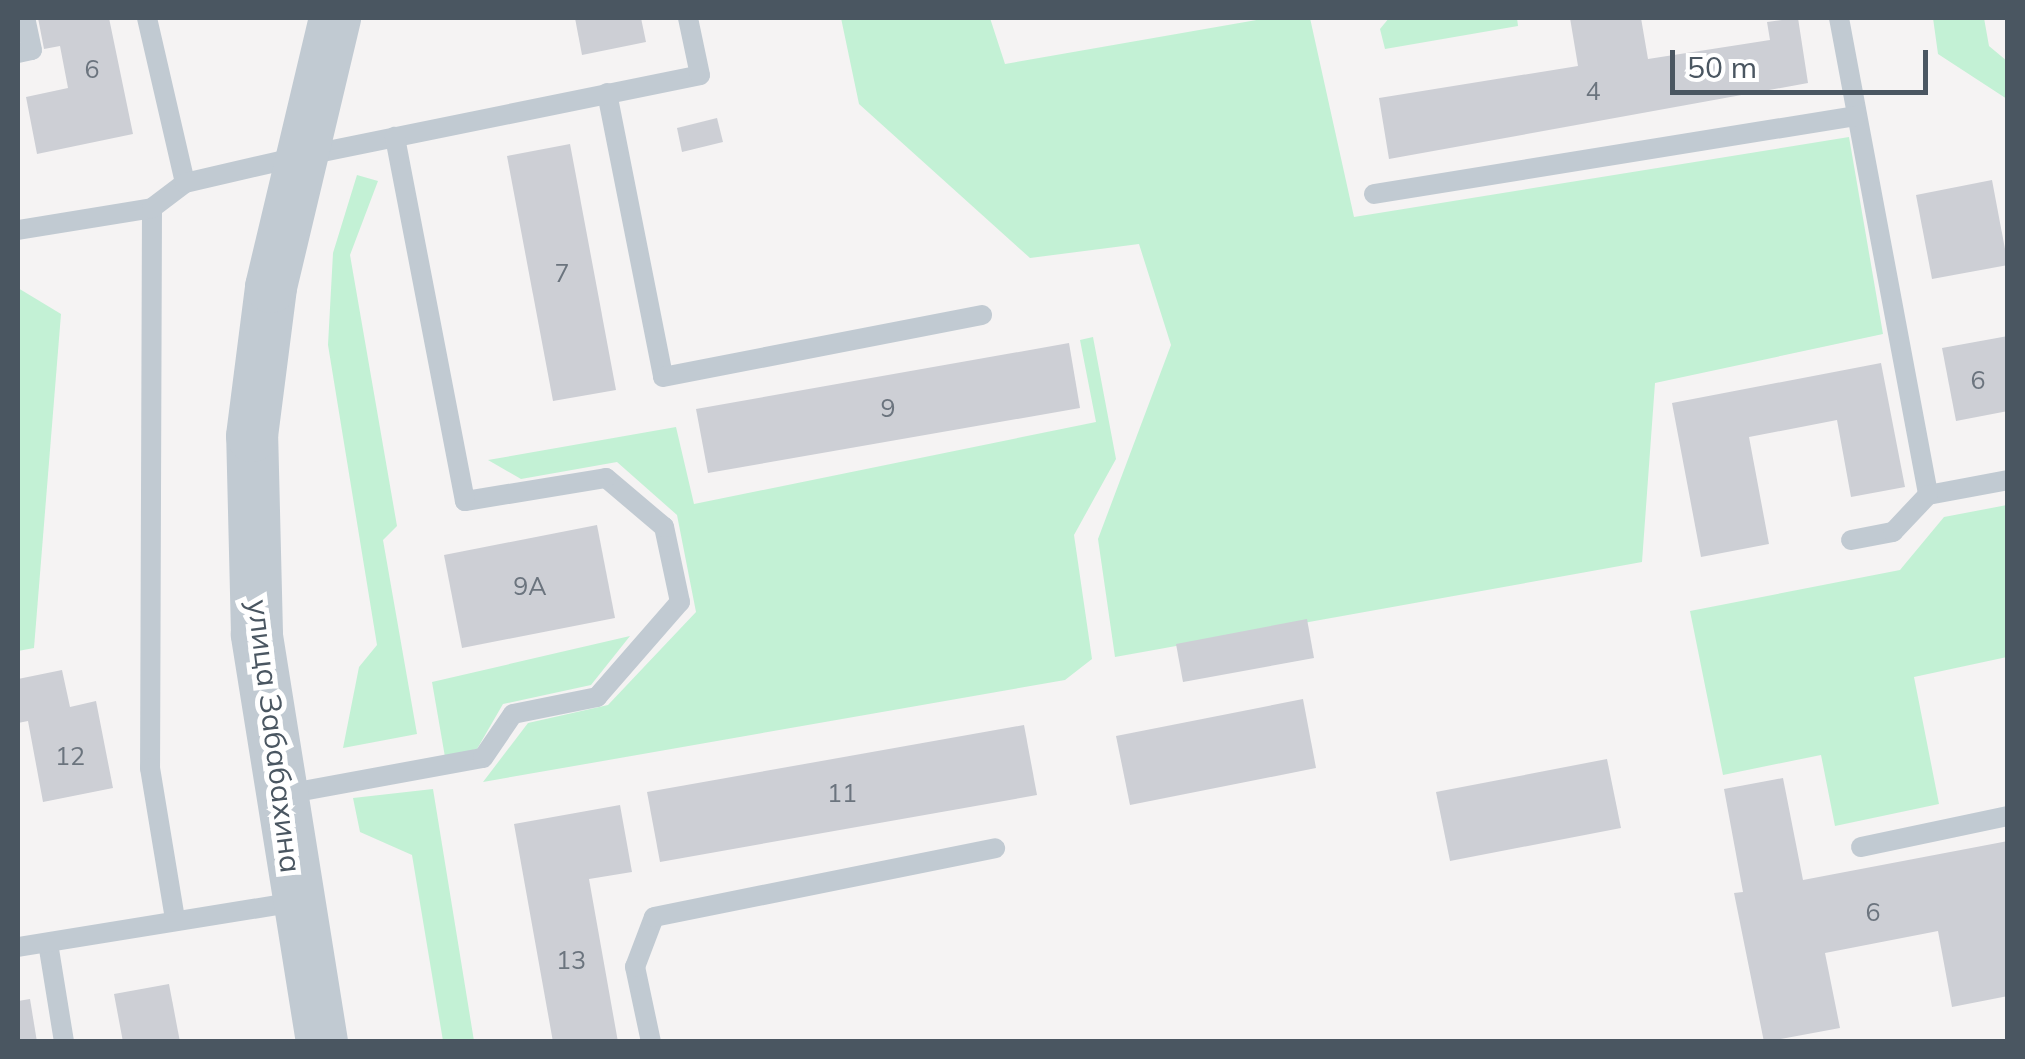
<!DOCTYPE html>
<meta charset="utf-8">
<style>
body{margin:0}
#map{position:relative;width:2025px;height:1059px;overflow:hidden;background:#f5f3f3;font-family:Mulish,sans-serif}
div>[style]{position:absolute}
.green>*{inset:0;background:#c3f1d5}
.building>*{inset:0;background:#cdcfd5}
.service>*{height:20px;margin:-10px;padding:0 10px;transform-origin:10px;border-radius:10px;background:#c1cad2}
.tertiary>*{height:52px;margin:-26px;padding:0 26px;transform-origin:26px;border-radius:26px;background:#c1cad2}
span{translate:-50% -50%;white-space:nowrap;text-align:center;line-height:1.15;-webkit-text-stroke:10px #fff;paint-order:stroke}
.number-label{font-size:25px;color:#6b747e}
.number-label span{-webkit-text-stroke-width:0}
.street-label{font-size:30px;color:#4a5661}
.frame{position:absolute;inset:0;border:20px solid #4a5661;pointer-events:none}
.scale{position:absolute;left:1670px;top:50px;width:258px;height:45px;box-sizing:border-box;border:5px solid #4a5661;border-top:0;padding-left:12px;font-size:30px;line-height:35px;white-space:nowrap;color:#4a5661;-webkit-text-stroke:8px #fff;paint-order:stroke}
</style>
<div id="map">
<div class="green">
<i style="clip-path:polygon(841px 18px,990px 18px,1005px 64px,1268px 18px,1310px 18px,1354px 217px,1849px 137px,1883px 334px,1655px 383px,1642px 562px,1115px 657px,1098px 539px,1171px 345px,1139px 244px,1030px 258px,859px 104px)"></i>
<i style="clip-path:polygon(1389px 18px,1517px 18px,1518px 26px,1385px 49px,1380px 29px)"></i>
<i style="clip-path:polygon(1933px 18px,1984px 18px,1989px 46px,2007px 61px,2007px 99px,1938px 54px)"></i>
<i style="clip-path:polygon(357px 175px,378px 181px,350px 255px,397px 526px,383px 540px,417px 734px,343px 748px,359px 667px,377px 645px,328px 345px,333px 253px)"></i>
<i style="clip-path:polygon(18px 288px,61px 314px,34px 648px,18px 651px)"></i>
<i style="clip-path:polygon(1093px 337px,1116px 459px,1074px 535px,1092px 659px,1065px 680px,483px 782px,528px 723px,608px 705px,696px 612px,677px 515px,617px 462px,521px 479px,488px 460px,676px 427px,694px 504px,1096px 422px,1080px 340px)"></i>
<i style="clip-path:polygon(2007px 505px,2007px 657px,1914px 677px,1939px 804px,1835px 826px,1821px 755px,1723px 775px,1690px 611px,1900px 570px,1944px 517px)"></i>
<i style="clip-path:polygon(630px 636px,591px 685px,503px 704px,477px 749px,445px 757px,432px 682px)"></i>
<i style="clip-path:polygon(433px 789px,474px 1041px,443px 1041px,412px 855px,360px 832px,353px 798px)"></i>
</div>
<div class="building">
<i style="clip-path:polygon(38px 18px,109px 18px,133px 134px,37px 154px,26px 97px,68px 88px,60px 46px,44px 49px)"></i>
<i style="clip-path:polygon(575px 18px,641px 18px,646px 42px,582px 55px)"></i>
<i style="clip-path:polygon(1570px 18px,1641px 18px,1648px 59px,1770px 40px,1767px 22px,1798px 18px,1808px 83px,1389px 159px,1379px 98px,1578px 66px)"></i>
<i style="clip-path:polygon(717px 118px,723px 142px,682px 152px,677px 128px)"></i>
<i style="clip-path:polygon(570px 144px,616px 390px,553px 401px,507px 156px)"></i>
<i style="clip-path:polygon(1992px 180px,2008px 265px,1932px 279px,1916px 195px)"></i>
<i style="clip-path:polygon(2008px 336px,2008px 411px,1956px 421px,1942px 348px)"></i>
<i style="clip-path:polygon(1069px 343px,1080px 408px,708px 473px,696px 409px)"></i>
<i style="clip-path:polygon(1881px 363px,1905px 487px,1851px 497px,1837px 420px,1749px 437px,1769px 544px,1701px 557px,1672px 403px)"></i>
<i style="clip-path:polygon(597px 525px,615px 618px,462px 648px,444px 555px)"></i>
<i style="clip-path:polygon(1307px 619px,1314px 658px,1183px 682px,1176px 644px)"></i>
<i style="clip-path:polygon(62px 670px,70px 707px,96px 701px,113px 788px,43px 802px,28px 721px,18px 723px,18px 679px)"></i>
<i style="clip-path:polygon(1303px 699px,1316px 768px,1130px 805px,1116px 736px)"></i>
<i style="clip-path:polygon(1024px 725px,1037px 795px,660px 862px,647px 792px)"></i>
<i style="clip-path:polygon(1607px 759px,1621px 828px,1450px 861px,1436px 792px)"></i>
<i style="clip-path:polygon(1783px 778px,1803px 880px,2008px 841px,2008px 996px,1952px 1007px,1938px 931px,1825px 953px,1840px 1028px,1764px 1042px,1734px 893px,1743px 892px,1724px 789px)"></i>
<i style="clip-path:polygon(620px 805px,632px 872px,589px 879px,618px 1042px,553px 1042px,514px 824px)"></i>
<i style="clip-path:polygon(169px 984px,180px 1042px,123px 1042px,114px 994px)"></i>
<i style="clip-path:polygon(30px 999px,37px 1042px,18px 1042px,18px 1001px)"></i>
</div>
<div class="service">
<i style="left:147px;top:18px;width:169px;rotate:77deg"></i>
<i style="left:1839px;top:18px;width:485px;rotate:79.4deg"></i>
<i style="left:1928px;top:495px;width:81px;rotate:-10.6deg"></i>
<i style="left:18px;top:53px;width:14px;rotate:-12deg"></i>
<i style="left:32px;top:50px;width:33px;rotate:-102deg"></i>
<i style="left:607px;top:93px;width:289px;rotate:78.8deg"></i>
<i style="left:663px;top:377px;width:325px;rotate:-11deg"></i>
<i style="left:1374px;top:194px;width:489px;rotate:-9.2deg"></i>
<i style="left:152px;top:208px;width:560px;rotate:90.2deg"></i>
<i style="left:150px;top:768px;width:153px;rotate:80.6deg"></i>
<i style="left:18px;top:230px;width:136px;rotate:-9.3deg"></i>
<i style="left:152px;top:208px;width:41px;rotate:-37.1deg"></i>
<i style="left:185px;top:183px;width:116px;rotate:-13deg"></i>
<i style="left:298px;top:157px;width:410px;rotate:-11.5deg"></i>
<i style="left:700px;top:75px;width:58px;rotate:-101.9deg"></i>
<i style="left:1851px;top:540px;width:43px;rotate:-10.8deg"></i>
<i style="left:1893px;top:532px;width:51px;rotate:-46.6deg"></i>
<i style="left:286px;top:794px;width:200px;rotate:-10.4deg"></i>
<i style="left:483px;top:758px;width:53px;rotate:-55.7deg"></i>
<i style="left:513px;top:714px;width:86px;rotate:-11.4deg"></i>
<i style="left:597px;top:697px;width:126px;rotate:-48.9deg"></i>
<i style="left:680px;top:602px;width:77px;rotate:-102deg"></i>
<i style="left:664px;top:527px;width:76px;rotate:-139.8deg"></i>
<i style="left:606px;top:478px;width:143px;rotate:170.7deg"></i>
<i style="left:465px;top:501px;width:371px;rotate:-100.9deg"></i>
<i style="left:1861px;top:847px;width:150px;rotate:-11.9deg"></i>
<i style="left:48px;top:943px;width:100px;rotate:80.8deg"></i>
<i style="left:18px;top:947px;width:282px;rotate:-9.2deg"></i>
<i style="left:651px;top:1042px;width:77px;rotate:-102deg"></i>
<i style="left:635px;top:967px;width:53px;rotate:-69.2deg"></i>
<i style="left:654px;top:917px;width:348px;rotate:-11.4deg"></i>
</div>
<div class="tertiary">
<i style="left:322px;top:1042px;width:413px;rotate:-99.1deg"></i>
<i style="left:257px;top:634px;width:198px;rotate:-91.4deg"></i>
<i style="left:252px;top:436px;width:150px;rotate:-82.7deg"></i>
<i style="left:271px;top:287px;width:277px;rotate:-76.6deg"></i>
</div>
<div class="number-label">
<span style="left:92px;top:69px">6</span>
<span style="left:1593px;top:91px">4</span>
<span style="left:562px;top:273px">7</span>
<span style="left:1978px;top:380px">6</span>
<span style="left:888px;top:408px">9</span>
<span style="left:530px;top:586px">9А</span>
<span style="left:70px;top:756px">12</span>
<span style="left:842px;top:793px">11</span>
<span style="left:1873px;top:912px">6</span>
<span style="left:571px;top:960px">13</span>
</div>
<div class="street-label">
<span style="left:275px;top:736px;rotate:83deg">улица Забабахина</span>
</div>
<div class="frame"></div>
<div class="scale">50 m</div>
</div>
